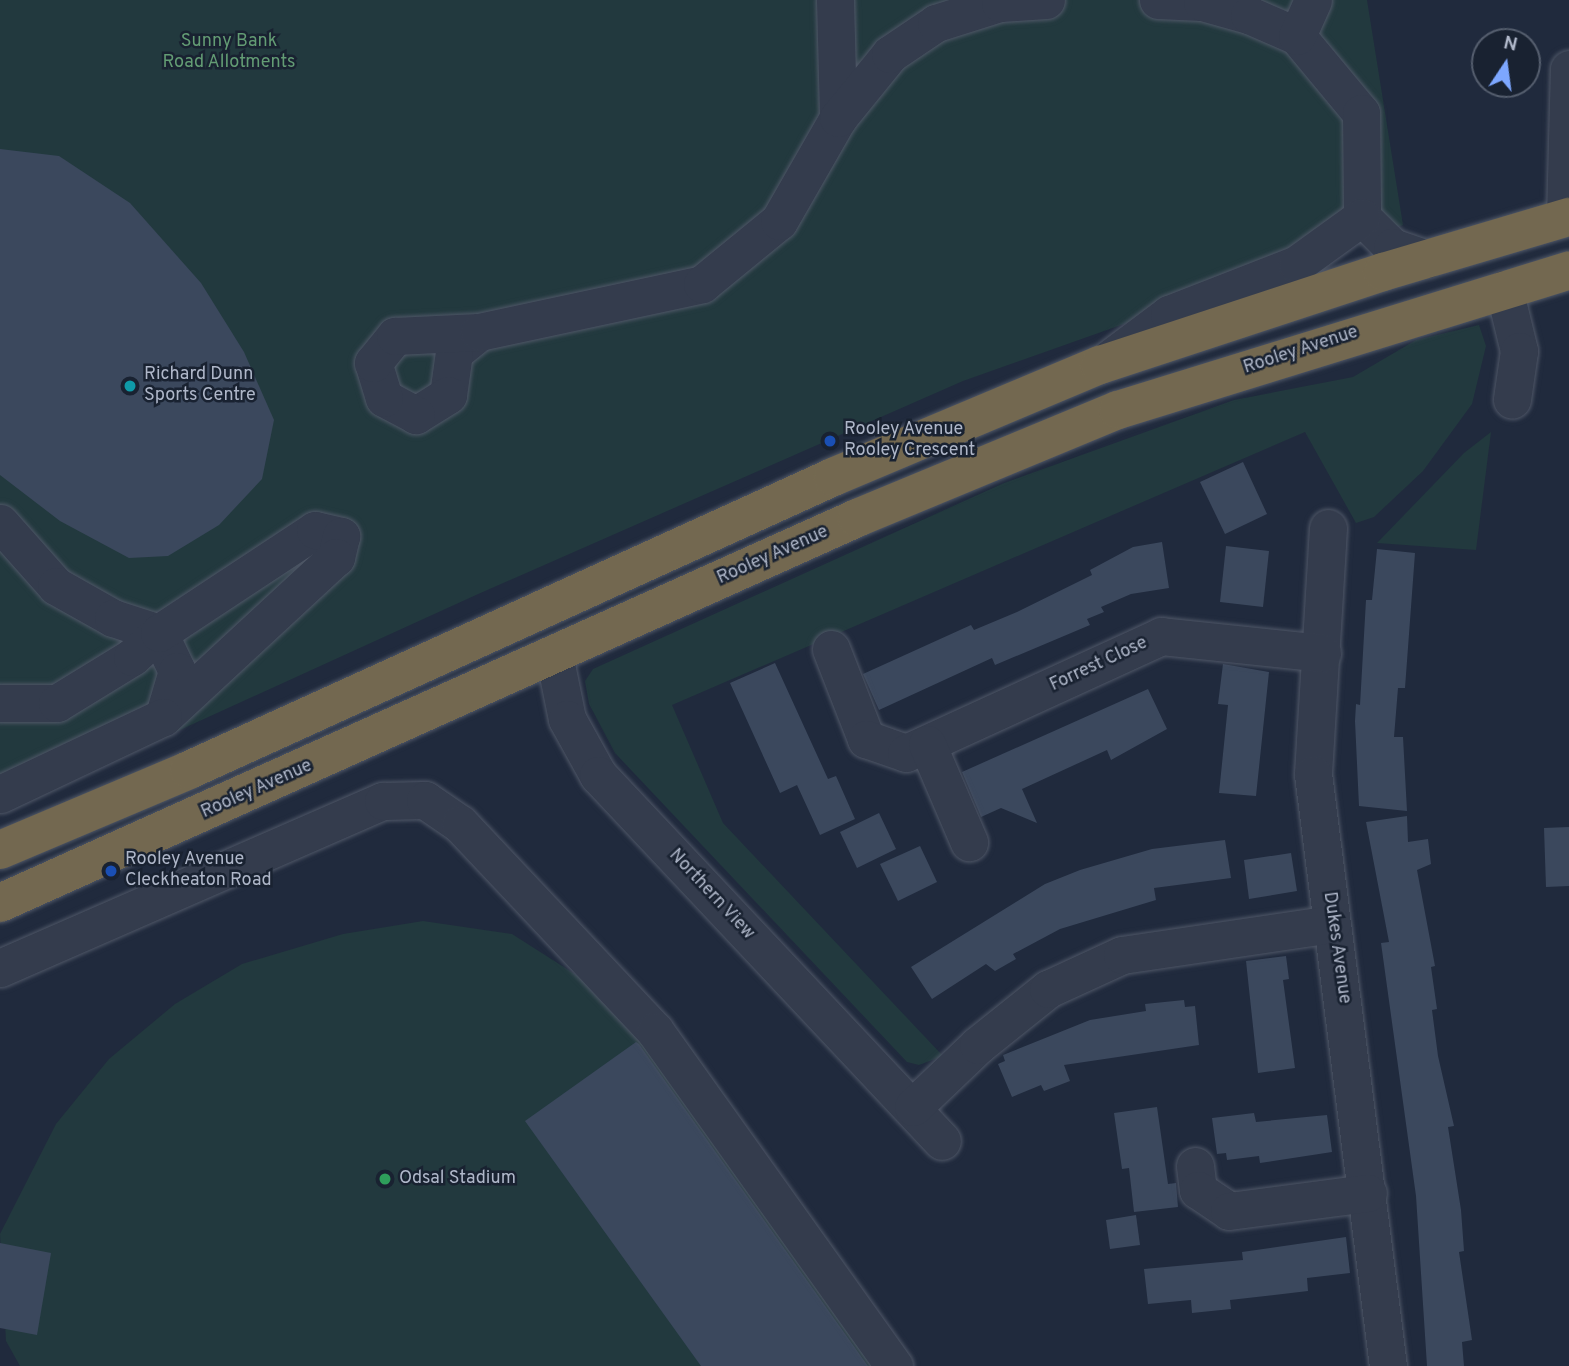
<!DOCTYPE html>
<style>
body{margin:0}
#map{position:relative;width:1569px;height:1366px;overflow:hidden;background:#202a3d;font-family:Overpass,sans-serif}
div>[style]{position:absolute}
.green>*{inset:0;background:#22393e}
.building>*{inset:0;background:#3b485d}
.roads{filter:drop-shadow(0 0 2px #4f5767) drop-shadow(0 0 2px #4f5767)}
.minor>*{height:37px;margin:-18.5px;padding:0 18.5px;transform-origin:18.5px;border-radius:18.5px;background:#343c4d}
.highway>*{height:38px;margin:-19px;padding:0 19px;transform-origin:19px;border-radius:19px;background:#736850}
.dots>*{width:19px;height:19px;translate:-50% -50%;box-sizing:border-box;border:4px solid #192231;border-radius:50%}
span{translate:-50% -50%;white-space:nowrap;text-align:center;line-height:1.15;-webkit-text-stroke:5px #192231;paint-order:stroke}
.park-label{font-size:18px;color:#639c74}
.street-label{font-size:18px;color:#afb7c9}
.poi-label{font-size:18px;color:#afb7c9}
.left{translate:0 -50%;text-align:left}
.north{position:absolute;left:1471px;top:28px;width:70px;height:70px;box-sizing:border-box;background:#192231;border:2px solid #555e6e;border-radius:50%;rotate:13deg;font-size:19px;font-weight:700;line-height:28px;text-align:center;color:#afb7c9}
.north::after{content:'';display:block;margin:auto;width:24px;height:32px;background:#7da7ff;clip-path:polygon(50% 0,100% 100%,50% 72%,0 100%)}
</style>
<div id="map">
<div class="green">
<i style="clip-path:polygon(0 0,1367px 0,1403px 225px,963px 381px,476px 595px,0 812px)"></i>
<i style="clip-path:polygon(1479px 325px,1486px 346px,1472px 404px,1423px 471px,1374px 517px,1356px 523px,1305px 432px,672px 705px,723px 823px,943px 1056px,919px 1065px,907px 1062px,615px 753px,589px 704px,585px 681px,593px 669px,1004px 483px,1234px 400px,1353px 377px,1416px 340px)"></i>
<i style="clip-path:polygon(1491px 432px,1476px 550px,1377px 543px,1464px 453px)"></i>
<i style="clip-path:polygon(423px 921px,512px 934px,592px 985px,627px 1021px,873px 1366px,20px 1366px,6px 1341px,0 1234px,56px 1124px,109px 1059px,175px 1004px,242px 964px,343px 934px)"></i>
</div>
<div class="building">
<i style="clip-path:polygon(0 149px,59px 156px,130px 203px,201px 283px,244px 352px,274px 420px,262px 479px,219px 525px,168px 556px,129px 558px,60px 521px,0 475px)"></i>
<i style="clip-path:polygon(1243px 462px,1267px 514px,1225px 534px,1200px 482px)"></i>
<i style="clip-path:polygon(1162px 542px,1169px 588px,1131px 594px,1101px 607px,1104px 612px,1087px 619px,1090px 625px,995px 665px,992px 658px,879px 710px,863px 674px,971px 625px,974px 630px,1017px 612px,1092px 575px,1090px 570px,1133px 547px)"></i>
<i style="clip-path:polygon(1226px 546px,1269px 551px,1263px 607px,1220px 602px)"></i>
<i style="clip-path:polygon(1377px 549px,1415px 553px,1405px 688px,1398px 688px,1394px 737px,1403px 737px,1407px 811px,1359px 806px,1355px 721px,1356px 704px,1360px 705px,1366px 600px,1372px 600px)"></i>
<i style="clip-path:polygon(775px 663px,828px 779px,836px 776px,855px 819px,820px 835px,797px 785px,780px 793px,730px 683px)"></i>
<i style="clip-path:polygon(1223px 664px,1269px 672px,1256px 796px,1219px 793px,1228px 705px,1218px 704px)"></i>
<i style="clip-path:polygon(1148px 689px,1167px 729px,1111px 760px,1107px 750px,1022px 789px,1037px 823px,1001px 808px,981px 817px,962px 772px)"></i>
<i style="clip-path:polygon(879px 813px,896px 849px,857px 868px,840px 832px)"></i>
<i style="clip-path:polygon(1407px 816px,1408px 842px,1428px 839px,1431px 864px,1417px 870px,1435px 966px,1431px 967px,1437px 1009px,1432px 1010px,1438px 1056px,1454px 1126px,1448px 1127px,1461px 1210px,1464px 1251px,1459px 1252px,1472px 1340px,1462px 1342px,1464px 1366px,1427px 1366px,1416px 1196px,1381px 943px,1389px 942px,1366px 822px)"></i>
<i style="clip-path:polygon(1569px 827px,1569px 886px,1546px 887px,1544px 828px)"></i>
<i style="clip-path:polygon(1225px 840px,1231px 878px,1154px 888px,1156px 900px,1060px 929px,1013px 954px,1016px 959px,995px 971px,986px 964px,932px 999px,911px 967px,1045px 884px,1080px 870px,1152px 849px)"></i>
<i style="clip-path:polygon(920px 846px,937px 882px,898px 901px,880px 864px)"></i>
<i style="clip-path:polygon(1291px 853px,1297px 891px,1249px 899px,1244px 860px)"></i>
<i style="clip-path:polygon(1286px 956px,1289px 979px,1283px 980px,1295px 1068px,1258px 1073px,1246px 961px)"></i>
<i style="clip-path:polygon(1184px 1000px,1185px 1007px,1195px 1006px,1199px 1045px,1064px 1065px,1070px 1081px,1044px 1091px,1041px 1085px,1012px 1097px,998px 1064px,1005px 1061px,1003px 1055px,1090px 1020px,1146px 1011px,1145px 1004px)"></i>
<i style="clip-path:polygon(636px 1042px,639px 1044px,868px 1366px,701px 1366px,525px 1121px)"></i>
<i style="clip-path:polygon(1157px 1107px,1168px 1184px,1176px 1183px,1178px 1207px,1134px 1212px,1129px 1168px,1122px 1169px,1114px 1113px)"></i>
<i style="clip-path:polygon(1254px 1113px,1256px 1122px,1327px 1115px,1332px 1152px,1260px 1163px,1259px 1156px,1227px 1160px,1226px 1153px,1217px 1154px,1212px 1118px)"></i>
<i style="clip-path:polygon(1136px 1215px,1140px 1245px,1110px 1249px,1106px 1220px)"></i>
<i style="clip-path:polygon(1346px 1237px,1350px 1273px,1307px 1278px,1308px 1291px,1230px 1300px,1231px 1309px,1192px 1313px,1191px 1300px,1148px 1304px,1144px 1269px,1243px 1260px,1242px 1252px)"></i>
<i style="clip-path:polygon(0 1243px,51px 1253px,37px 1335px,0 1328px)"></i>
</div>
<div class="roads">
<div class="minor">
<i style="left:835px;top:0;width:118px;rotate:88.5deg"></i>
<i style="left:1158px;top:0;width:44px;rotate:2.6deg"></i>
<i style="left:1202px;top:2px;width:49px;rotate:15.5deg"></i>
<i style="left:1249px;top:15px;width:52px;rotate:23.6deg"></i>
<i style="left:1297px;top:36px;width:100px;rotate:50.3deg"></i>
<i style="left:1361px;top:113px;width:104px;rotate:89.4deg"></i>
<i style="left:1362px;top:217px;width:42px;rotate:45deg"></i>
<i style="left:1392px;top:247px;width:37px;rotate:19deg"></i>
<i style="left:1297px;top:36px;width:39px;rotate:-66deg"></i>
<i style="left:1565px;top:218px;width:149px;rotate:-88.5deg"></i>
<i style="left:1504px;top:289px;width:64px;rotate:76.4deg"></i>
<i style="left:1519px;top:351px;width:49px;rotate:98.3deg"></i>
<i style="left:479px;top:332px;width:32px;rotate:141deg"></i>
<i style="left:454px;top:352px;width:43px;rotate:97.9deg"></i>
<i style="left:448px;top:395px;width:38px;rotate:148deg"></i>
<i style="left:416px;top:415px;width:36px;rotate:-152deg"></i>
<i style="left:384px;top:398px;width:37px;rotate:-107deg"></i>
<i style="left:373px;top:363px;width:35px;rotate:-51deg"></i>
<i style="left:395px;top:336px;width:84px;rotate:-2.7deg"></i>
<i style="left:479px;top:332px;width:228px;rotate:-12.1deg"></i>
<i style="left:702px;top:284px;width:99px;rotate:-39.3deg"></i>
<i style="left:779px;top:221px;width:119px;rotate:-60.2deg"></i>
<i style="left:838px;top:118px;width:82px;rotate:-50.9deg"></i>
<i style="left:890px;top:54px;width:55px;rotate:-34deg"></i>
<i style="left:936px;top:23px;width:67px;rotate:-17.4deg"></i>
<i style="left:1000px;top:3px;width:46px;rotate:-3.7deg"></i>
<i style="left:1109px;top:359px;width:75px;rotate:-36.9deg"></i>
<i style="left:1169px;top:314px;width:137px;rotate:-21.3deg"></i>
<i style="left:1297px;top:264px;width:80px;rotate:-35.9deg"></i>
<i style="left:0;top:523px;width:84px;rotate:48.4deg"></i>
<i style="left:56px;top:586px;width:65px;rotate:29.3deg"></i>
<i style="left:113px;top:618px;width:48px;rotate:18.1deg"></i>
<i style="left:159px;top:633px;width:42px;rotate:64.7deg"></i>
<i style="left:177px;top:671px;width:46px;rotate:106.5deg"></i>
<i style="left:1328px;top:528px;width:246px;rotate:93.5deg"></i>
<i style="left:1313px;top:774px;width:597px;rotate:82.78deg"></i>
<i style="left:831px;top:649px;width:97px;rotate:68.7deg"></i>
<i style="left:866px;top:739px;width:42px;rotate:19.3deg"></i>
<i style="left:906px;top:753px;width:281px;rotate:-24.6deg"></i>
<i style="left:1161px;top:636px;width:162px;rotate:6deg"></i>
<i style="left:554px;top:655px;width:65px;rotate:78.5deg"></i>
<i style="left:567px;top:719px;width:64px;rotate:61deg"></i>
<i style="left:598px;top:775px;width:502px;rotate:46.77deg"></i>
<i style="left:0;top:703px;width:57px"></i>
<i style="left:57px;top:703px;width:88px;rotate:-31.5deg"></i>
<i style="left:132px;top:657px;width:36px;rotate:-42deg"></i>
<i style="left:159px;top:633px;width:187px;rotate:-33.4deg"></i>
<i style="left:315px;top:530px;width:27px;rotate:13deg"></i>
<i style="left:341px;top:536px;width:22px;rotate:103deg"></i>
<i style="left:336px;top:557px;width:236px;rotate:137.2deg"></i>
<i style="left:163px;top:717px;width:180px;rotate:154.7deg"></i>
<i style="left:927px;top:744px;width:107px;rotate:66.8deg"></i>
<i style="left:0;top:968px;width:418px;rotate:-23.6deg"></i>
<i style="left:383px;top:801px;width:42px;rotate:-1.4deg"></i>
<i style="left:425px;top:800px;width:42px;rotate:34.4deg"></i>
<i style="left:460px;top:824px;width:284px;rotate:46.7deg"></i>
<i style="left:655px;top:1031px;width:412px;rotate:54.5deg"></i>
<i style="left:913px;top:1107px;width:90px;rotate:-43.6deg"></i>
<i style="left:978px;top:1045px;width:90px;rotate:-38.7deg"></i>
<i style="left:1048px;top:989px;width:81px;rotate:-24.7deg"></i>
<i style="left:1122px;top:955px;width:212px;rotate:-8.4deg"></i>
<i style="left:1195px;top:1166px;width:24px;rotate:83deg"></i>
<i style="left:1198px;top:1190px;width:37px;rotate:34deg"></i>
<i style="left:1229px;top:1211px;width:140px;rotate:-7.4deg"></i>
</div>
<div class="highway">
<i style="left:0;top:850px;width:205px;rotate:-22.9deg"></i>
<i style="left:189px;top:770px;width:708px;rotate:-24.46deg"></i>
<i style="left:833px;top:477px;width:290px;rotate:-22.8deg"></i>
<i style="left:1100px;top:365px;width:298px;rotate:-18.2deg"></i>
<i style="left:1383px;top:272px;width:194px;rotate:-16.5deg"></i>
<i style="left:0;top:903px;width:940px;rotate:-24.19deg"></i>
<i style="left:857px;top:518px;width:282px;rotate:-22.5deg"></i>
<i style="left:1118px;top:410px;width:472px;rotate:-17.2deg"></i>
</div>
</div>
<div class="dots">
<i style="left:130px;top:386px;background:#0f9aa8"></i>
<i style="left:830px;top:441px;background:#1a4fb4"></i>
<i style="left:111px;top:871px;background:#1a4fb4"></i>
<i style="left:385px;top:1179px;background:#2e9e5b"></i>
</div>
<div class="park-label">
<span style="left:229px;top:53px">Sunny Bank<br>Road Allotments</span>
</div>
<div class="street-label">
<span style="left:1301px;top:351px;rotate:-18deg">Rooley Avenue</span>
<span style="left:773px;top:556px;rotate:-24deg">Rooley Avenue</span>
<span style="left:1099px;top:665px;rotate:-25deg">Forrest Close</span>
<span style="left:257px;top:790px;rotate:-24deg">Rooley Avenue</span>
<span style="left:711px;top:895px;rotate:47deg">Northern View</span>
<span style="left:1336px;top:948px;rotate:82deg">Dukes Avenue</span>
</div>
<div class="poi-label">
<span class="left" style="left:144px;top:386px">Richard Dunn<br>Sports Centre</span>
<span class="left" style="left:844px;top:441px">Rooley Avenue<br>Rooley Crescent</span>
<span class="left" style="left:125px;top:871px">Rooley Avenue<br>Cleckheaton Road</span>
<span class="left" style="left:399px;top:1179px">Odsal Stadium</span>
</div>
<div class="north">N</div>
</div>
